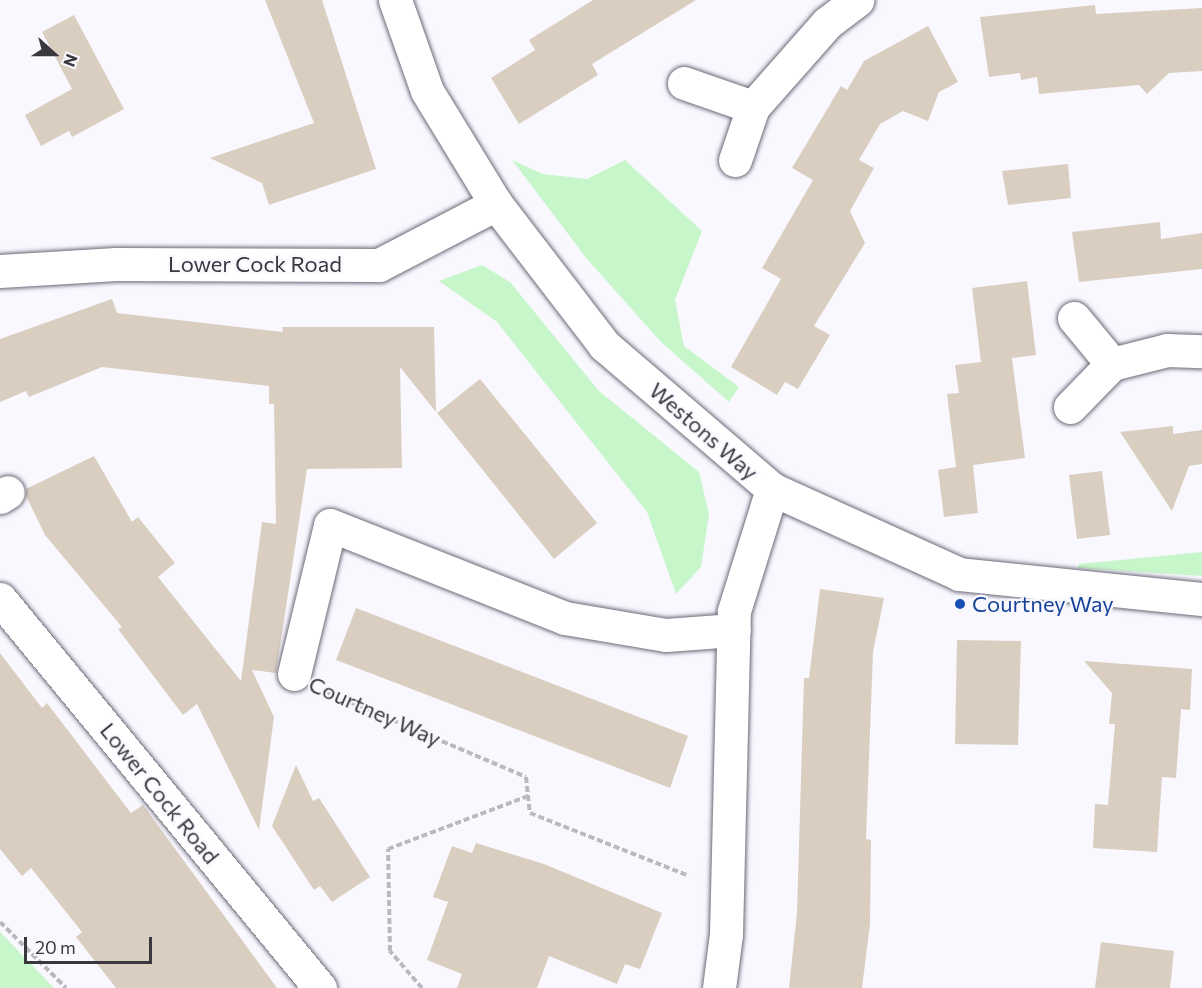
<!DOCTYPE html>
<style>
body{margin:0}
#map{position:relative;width:1202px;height:988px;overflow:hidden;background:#f9f8ff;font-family:Commissioner,sans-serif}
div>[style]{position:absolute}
.green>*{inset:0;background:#c8f6cb}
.building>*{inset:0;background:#dacec0}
.path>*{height:4px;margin-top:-2px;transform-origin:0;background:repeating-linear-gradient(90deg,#bab9c0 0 6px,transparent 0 9px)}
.roads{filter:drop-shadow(0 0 2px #6d6a79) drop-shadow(0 0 2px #6d6a79)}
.minor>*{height:33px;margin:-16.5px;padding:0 16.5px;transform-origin:16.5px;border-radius:16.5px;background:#fff}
.dots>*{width:16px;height:16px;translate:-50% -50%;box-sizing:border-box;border:3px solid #f9f8ff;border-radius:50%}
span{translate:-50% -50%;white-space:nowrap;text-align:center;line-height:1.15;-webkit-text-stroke:4.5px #f9f8ff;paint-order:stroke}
.street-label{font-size:22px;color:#39383e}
.transit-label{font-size:22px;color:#164399}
.left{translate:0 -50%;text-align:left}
.north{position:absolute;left:24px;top:24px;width:60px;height:60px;-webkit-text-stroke:4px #f9f8ff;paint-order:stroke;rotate:111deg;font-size:16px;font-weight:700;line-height:24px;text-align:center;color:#39383e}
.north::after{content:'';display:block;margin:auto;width:21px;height:27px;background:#39383e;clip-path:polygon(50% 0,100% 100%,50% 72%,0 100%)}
.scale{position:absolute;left:24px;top:937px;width:128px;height:27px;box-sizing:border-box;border:3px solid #39383e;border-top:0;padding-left:8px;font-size:18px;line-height:21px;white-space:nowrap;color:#39383e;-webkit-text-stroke:4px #f9f8ff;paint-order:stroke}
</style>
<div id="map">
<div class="green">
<i style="clip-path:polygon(512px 160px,543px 174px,587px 179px,625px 160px,702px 231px,675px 300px,684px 346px,739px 387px,729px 402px,661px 342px,587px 259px)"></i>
<i style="clip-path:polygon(482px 265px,510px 282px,599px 391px,699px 472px,709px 514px,701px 567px,676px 594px,647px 512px,497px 322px,439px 281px)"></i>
<i style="clip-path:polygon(1202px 552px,1202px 576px,1078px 568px,1079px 564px)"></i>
<i style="clip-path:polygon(0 932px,54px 988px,0 988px)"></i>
</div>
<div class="building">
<i style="clip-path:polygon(265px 0,322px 0,376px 169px,269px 205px,262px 183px,210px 158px,314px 123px)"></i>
<i style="clip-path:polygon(593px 0,696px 0,592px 64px,598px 75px,519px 124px,491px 78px,535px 50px,529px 40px)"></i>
<i style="clip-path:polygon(1095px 5px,1096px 14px,1202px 8px,1202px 71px,1169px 73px,1147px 94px,1139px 85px,1039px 94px,1037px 77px,1021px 80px,1020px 73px,989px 77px,980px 17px)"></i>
<i style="clip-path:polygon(74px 15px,124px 109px,72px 137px,69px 131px,41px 146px,25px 115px,72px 89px,42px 32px)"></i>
<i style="clip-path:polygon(928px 26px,958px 82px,939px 92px,928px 121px,903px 111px,880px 124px,859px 160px,874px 168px,850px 211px,865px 243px,814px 326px,830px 335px,798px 389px,785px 382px,777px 395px,731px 367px,781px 279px,762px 268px,813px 180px,792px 168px,841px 86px,847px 90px,864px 61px)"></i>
<i style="clip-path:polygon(1068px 164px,1071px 198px,1008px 205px,1002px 171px)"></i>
<i style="clip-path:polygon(1160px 222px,1161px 239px,1202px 233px,1202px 269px,1079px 282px,1072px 232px)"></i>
<i style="clip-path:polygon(1027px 281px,1036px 355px,1012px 358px,1025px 458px,973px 465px,978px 513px,944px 517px,938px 470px,956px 467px,947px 394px,959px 393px,955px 365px,981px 362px,972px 288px)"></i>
<i style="clip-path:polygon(112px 299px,117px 313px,283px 332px,282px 327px,434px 327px,436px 412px,400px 367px,402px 468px,307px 469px,276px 673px,252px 670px,274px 717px,259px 830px,197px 704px,183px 715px,118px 629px,122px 627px,45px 535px,26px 496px,26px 489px,94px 456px,132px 522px,138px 517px,175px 563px,158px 577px,241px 681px,262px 522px,276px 524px,274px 404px,269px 404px,269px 386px,102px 367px,29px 397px,26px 391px,0 402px,0 339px)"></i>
<i style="clip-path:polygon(480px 379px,597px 523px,554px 559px,437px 413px)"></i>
<i style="clip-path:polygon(1173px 426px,1173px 434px,1202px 430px,1202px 464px,1189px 466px,1172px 511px,1120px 432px)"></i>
<i style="clip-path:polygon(1102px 471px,1110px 535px,1077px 539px,1069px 475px)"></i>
<i style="clip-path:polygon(820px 589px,884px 598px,873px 652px,866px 839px,871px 840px,870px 924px,862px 988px,789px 988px,797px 912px,804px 678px,809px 678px)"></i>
<i style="clip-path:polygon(356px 608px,688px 736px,670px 788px,336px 660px)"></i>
<i style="clip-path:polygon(957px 640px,1021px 641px,1018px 745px,955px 744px)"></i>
<i style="clip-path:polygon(0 653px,42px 708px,47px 703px,131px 813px,143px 805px,277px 988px,116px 988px,76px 937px,82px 932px,31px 868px,22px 876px,0 849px)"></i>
<i style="clip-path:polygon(1084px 661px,1192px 669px,1190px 710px,1181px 709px,1176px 778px,1162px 777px,1157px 852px,1093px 848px,1095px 804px,1108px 805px,1115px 724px,1109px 724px,1112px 693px)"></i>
<i style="clip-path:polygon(296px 765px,313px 801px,319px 798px,370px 877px,332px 902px,320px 886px,314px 890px,272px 826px)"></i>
<i style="clip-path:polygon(476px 843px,544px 864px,662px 913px,640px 969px,625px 964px,617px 984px,549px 956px,537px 988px,457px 988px,462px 974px,427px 960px,448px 902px,433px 897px,452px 846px,472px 853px)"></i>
<i style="clip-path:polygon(1101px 942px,1174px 951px,1170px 988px,1095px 988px)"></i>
</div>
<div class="path">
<i style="left:326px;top:692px;width:217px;rotate:23deg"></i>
<i style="left:526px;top:777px;width:36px;rotate:84deg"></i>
<i style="left:530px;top:813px;width:171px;rotate:21.6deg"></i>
<i style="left:0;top:922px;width:93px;rotate:45deg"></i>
<i style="left:422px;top:988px;width:49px;rotate:-130.9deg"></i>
<i style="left:390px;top:951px;width:102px;rotate:-91.1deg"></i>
<i style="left:388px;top:849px;width:150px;rotate:-20.7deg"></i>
</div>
<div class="roads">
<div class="minor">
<i style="left:395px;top:0;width:96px;rotate:70.6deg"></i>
<i style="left:427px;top:91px;width:132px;rotate:58.6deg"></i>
<i style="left:496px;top:204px;width:178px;rotate:52.5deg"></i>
<i style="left:604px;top:345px;width:221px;rotate:40.6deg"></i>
<i style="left:772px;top:489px;width:205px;rotate:24.4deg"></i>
<i style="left:959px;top:574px;width:244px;rotate:5.9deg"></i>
<i style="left:684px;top:83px;width:73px;rotate:19.2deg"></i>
<i style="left:753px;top:107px;width:112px;rotate:-48.6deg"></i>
<i style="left:827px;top:23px;width:38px;rotate:-37deg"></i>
<i style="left:735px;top:160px;width:56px;rotate:-71.2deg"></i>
<i style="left:0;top:271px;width:116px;rotate:-3.5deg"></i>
<i style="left:116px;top:264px;width:263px;rotate:0.2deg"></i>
<i style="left:379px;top:265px;width:132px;rotate:-27.5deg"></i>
<i style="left:1074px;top:318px;width:60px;rotate:50.4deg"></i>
<i style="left:1070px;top:407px;width:60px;rotate:-45.7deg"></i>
<i style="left:1112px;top:364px;width:57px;rotate:-14.3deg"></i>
<i style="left:1167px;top:350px;width:35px;rotate:2deg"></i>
<i style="left:0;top:497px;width:9px;rotate:-32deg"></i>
<i style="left:0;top:599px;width:504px;rotate:50.56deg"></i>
<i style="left:294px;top:674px;width:153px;rotate:-76.4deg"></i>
<i style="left:330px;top:525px;width:253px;rotate:21.6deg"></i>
<i style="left:565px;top:618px;width:102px;rotate:9.6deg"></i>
<i style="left:666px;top:635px;width:68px;rotate:-4.2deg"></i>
<i style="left:719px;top:988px;width:54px;rotate:-82.6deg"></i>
<i style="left:726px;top:934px;width:323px;rotate:-88.6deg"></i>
<i style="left:734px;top:611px;width:128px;rotate:-72.7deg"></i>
</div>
</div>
<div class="dots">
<i style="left:960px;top:604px;background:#1a4fb4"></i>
</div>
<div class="street-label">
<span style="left:255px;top:264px">Lower Cock Road</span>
<span style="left:704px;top:431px;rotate:41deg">Westons Way</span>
<span style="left:375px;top:711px;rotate:24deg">Courtney Way</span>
<span style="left:160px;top:793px;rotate:51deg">Lower Cock Road</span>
</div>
<div class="transit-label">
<span class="left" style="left:972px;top:604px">Courtney Way</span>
</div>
<div class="north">N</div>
<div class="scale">20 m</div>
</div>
